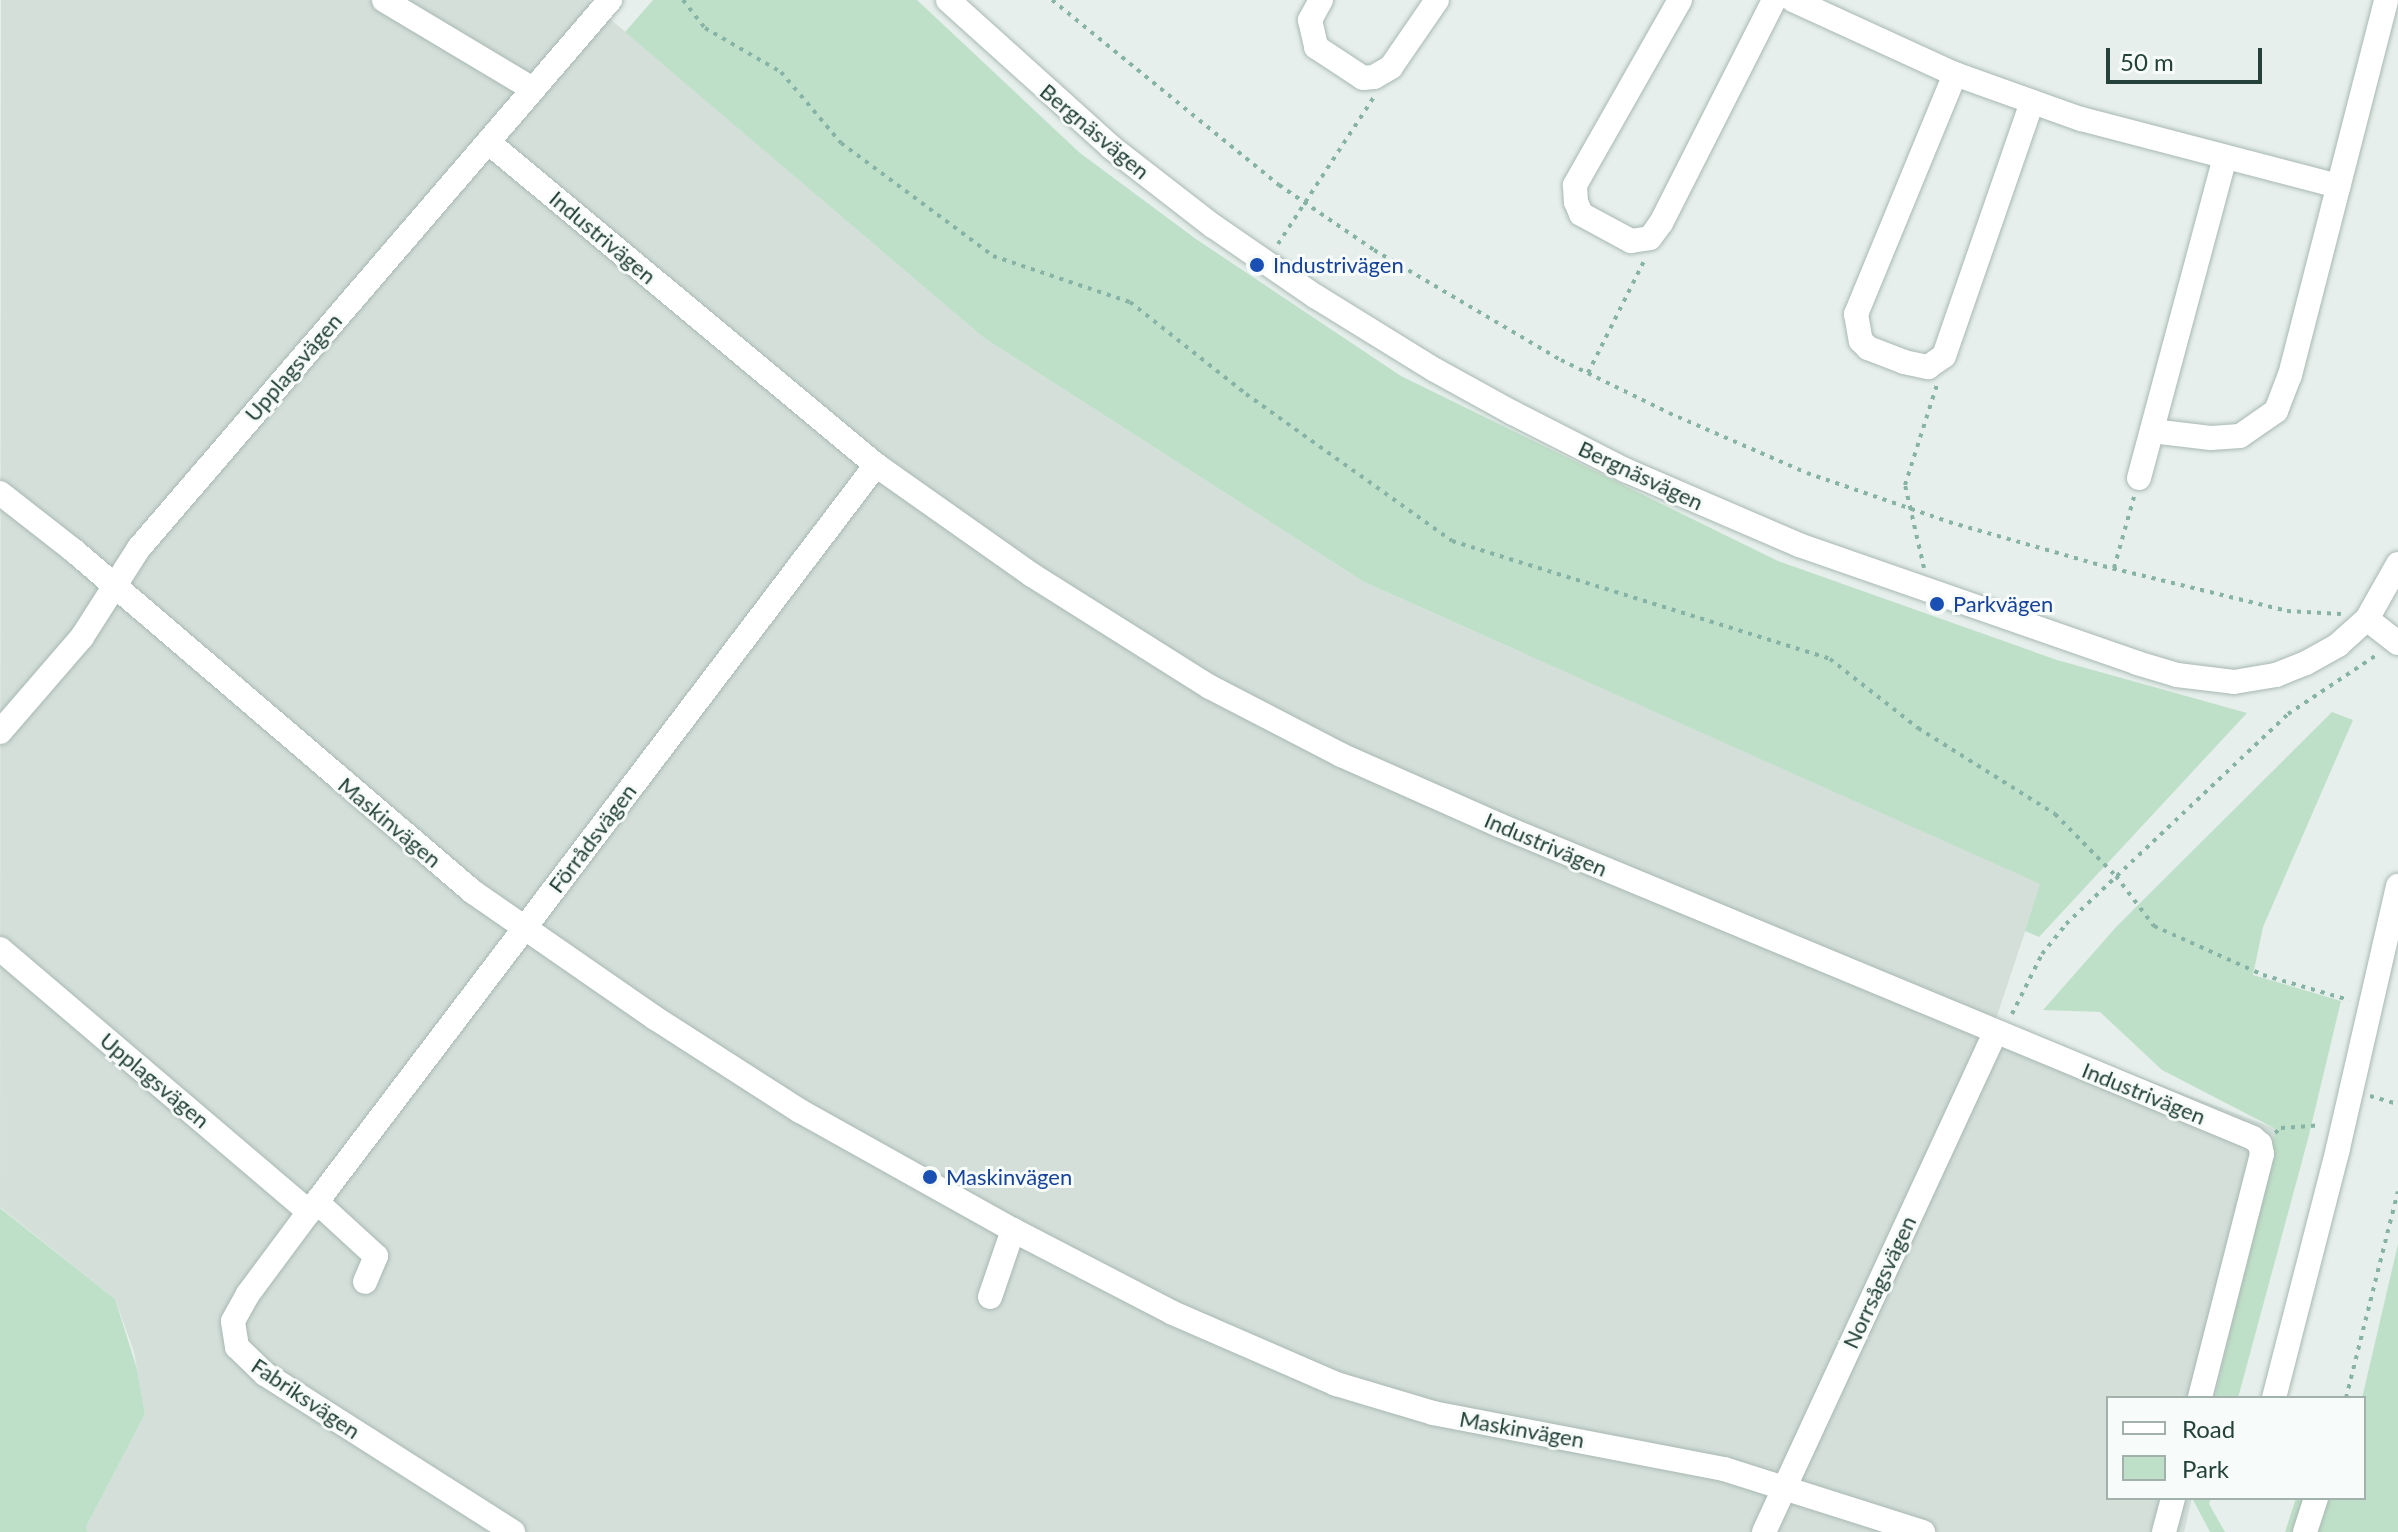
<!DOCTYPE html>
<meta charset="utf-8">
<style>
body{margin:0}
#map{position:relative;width:2398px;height:1532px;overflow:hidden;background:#e6efeb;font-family:Lato,sans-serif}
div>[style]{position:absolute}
.built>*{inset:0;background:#d4dfda}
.green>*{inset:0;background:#bfe0c8}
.path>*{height:4px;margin-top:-2px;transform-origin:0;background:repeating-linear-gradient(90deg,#86b3a5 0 4px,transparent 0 10px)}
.roads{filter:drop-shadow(0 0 2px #a8b8b2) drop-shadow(0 0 2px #a8b8b2)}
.minor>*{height:24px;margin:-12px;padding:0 12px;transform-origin:12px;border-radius:12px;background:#fff}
.dots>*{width:22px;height:22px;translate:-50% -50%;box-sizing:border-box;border:4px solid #f7fbf9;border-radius:50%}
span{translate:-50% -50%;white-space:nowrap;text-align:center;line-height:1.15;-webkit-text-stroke:6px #f7fbf9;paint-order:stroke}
.street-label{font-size:22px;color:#24423a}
.transit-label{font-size:22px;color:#164399}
.left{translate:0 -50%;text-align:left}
.legend{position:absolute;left:2106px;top:1396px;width:260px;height:104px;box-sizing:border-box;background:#f7fbf9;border:2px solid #a3b1ad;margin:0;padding:10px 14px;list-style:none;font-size:24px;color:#24423a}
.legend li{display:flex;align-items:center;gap:16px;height:40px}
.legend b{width:40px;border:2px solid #a3b1ad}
.scale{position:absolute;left:2106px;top:48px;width:156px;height:36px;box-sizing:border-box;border:4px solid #24423a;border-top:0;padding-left:10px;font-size:24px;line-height:28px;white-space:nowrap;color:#24423a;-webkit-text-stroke:6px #f7fbf9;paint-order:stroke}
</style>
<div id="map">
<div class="built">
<i style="clip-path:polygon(1px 0,588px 0,984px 338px,1364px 582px,2041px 884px,1995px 1022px,2277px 1129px,2215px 1398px,2108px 1398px,2108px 1498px,2192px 1498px,2184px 1532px,88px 1532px,86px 1527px,145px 1414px,134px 1352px,115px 1299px,0 1207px)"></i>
</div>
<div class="green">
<i style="clip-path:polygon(653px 0,917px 0,1080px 153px,1196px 239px,1401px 376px,1778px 561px,2057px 660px,2247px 713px,2039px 937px,2025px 931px,2040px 884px,1364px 582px,984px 338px,625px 32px)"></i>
<i style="clip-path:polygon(2332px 712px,2353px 720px,2263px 927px,2253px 975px,2341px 1001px,2308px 1139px,2238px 1398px,2215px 1398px,2276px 1129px,2162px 1070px,2100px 1012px,2043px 1010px,2117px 926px)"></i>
<i style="clip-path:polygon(0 1208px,115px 1299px,137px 1369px,145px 1414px,86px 1527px,88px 1532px,0 1532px)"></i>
<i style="clip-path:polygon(2398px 1244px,2398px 1532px,2285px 1532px,2296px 1498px,2364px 1498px,2362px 1398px)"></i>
<i style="clip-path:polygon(2192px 1498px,2211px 1498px,2209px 1504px,2225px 1532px,2210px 1532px)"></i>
</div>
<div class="path">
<i style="left:683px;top:0;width:36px;rotate:52deg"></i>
<i style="left:705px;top:28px;width:88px;rotate:30.1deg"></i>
<i style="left:781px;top:72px;width:93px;rotate:49.8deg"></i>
<i style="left:841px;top:143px;width:189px;rotate:36.6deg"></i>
<i style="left:993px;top:256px;width:145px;rotate:18.6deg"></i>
<i style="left:1130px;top:302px;width:148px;rotate:38.4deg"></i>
<i style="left:1246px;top:394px;width:253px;rotate:35.5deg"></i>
<i style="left:1452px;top:541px;width:396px;rotate:17.3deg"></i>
<i style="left:1830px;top:659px;width:112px;rotate:38.1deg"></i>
<i style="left:1918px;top:728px;width:162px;rotate:32.1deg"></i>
<i style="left:2055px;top:814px;width:87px;rotate:45.5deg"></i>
<i style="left:2116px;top:876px;width:63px;rotate:52.8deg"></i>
<i style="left:2154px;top:926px;width:120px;rotate:24.2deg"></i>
<i style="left:2263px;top:975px;width:90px;rotate:16.2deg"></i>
<i style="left:1052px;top:0;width:293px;rotate:39.2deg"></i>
<i style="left:1279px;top:185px;width:115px;rotate:34.4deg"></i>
<i style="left:1374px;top:250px;width:217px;rotate:30.5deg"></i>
<i style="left:1561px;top:360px;width:120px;rotate:26.1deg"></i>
<i style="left:1669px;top:413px;width:150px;rotate:23.5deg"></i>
<i style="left:1807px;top:473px;width:150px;rotate:19deg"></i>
<i style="left:1949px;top:522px;width:160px;rotate:15.9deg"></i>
<i style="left:2103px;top:566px;width:189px;rotate:13.7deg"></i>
<i style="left:2287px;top:611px;width:54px;rotate:3.2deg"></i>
<i style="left:1278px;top:244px;width:176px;rotate:-56.9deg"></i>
<i style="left:1588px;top:373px;width:127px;rotate:-63.4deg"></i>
<i style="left:1924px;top:568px;width:85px;rotate:-102.9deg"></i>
<i style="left:1905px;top:485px;width:105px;rotate:-72.3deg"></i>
<i style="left:2114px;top:568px;width:74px;rotate:-74.3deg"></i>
<i style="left:2012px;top:1014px;width:67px;rotate:-63.4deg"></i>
<i style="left:2042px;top:954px;width:38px;rotate:-51deg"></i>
<i style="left:2066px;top:924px;width:306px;rotate:-43.4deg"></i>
<i style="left:2288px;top:714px;width:108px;rotate:-33.7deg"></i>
<i style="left:2370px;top:1096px;width:29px;rotate:16deg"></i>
<i style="left:2275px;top:1133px;width:8px;rotate:-40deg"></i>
<i style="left:2281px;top:1128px;width:39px;rotate:-4deg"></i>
<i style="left:2346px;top:1398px;width:213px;rotate:-75.9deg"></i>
</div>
<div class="roads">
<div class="minor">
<i style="left:384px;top:0;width:174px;rotate:30.9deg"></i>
<i style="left:948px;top:0;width:219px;rotate:42deg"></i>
<i style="left:1111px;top:147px;width:129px;rotate:37.8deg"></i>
<i style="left:1213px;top:226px;width:124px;rotate:34.5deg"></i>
<i style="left:1315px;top:296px;width:141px;rotate:31.7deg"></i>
<i style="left:1435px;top:370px;width:89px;rotate:28.9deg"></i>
<i style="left:1513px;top:413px;width:126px;rotate:27deg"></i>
<i style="left:1625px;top:470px;width:189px;rotate:23.3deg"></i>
<i style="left:1799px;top:545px;width:358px;rotate:19.2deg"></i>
<i style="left:2137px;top:663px;width:42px;rotate:16.7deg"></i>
<i style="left:2177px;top:675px;width:57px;rotate:7deg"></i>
<i style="left:2234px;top:682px;width:43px;rotate:-9.5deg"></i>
<i style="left:2276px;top:675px;width:32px;rotate:-22deg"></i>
<i style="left:2306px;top:663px;width:37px;rotate:-29deg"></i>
<i style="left:2338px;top:645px;width:39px;rotate:-42deg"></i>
<i style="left:2367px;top:619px;width:63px;rotate:-60.6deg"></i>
<i style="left:1321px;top:0;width:23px;rotate:119deg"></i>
<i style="left:1310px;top:20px;width:28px;rotate:77deg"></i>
<i style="left:1316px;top:47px;width:56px;rotate:33.4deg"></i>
<i style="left:1363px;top:78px;width:11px;rotate:-5deg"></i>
<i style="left:1374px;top:77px;width:20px;rotate:-30deg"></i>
<i style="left:1391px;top:67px;width:81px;rotate:-55.5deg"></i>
<i style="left:1680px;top:0;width:213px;rotate:119.6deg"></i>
<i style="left:1575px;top:185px;width:17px;rotate:87deg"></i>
<i style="left:1576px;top:202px;width:13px;rotate:67deg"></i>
<i style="left:1581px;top:214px;width:57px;rotate:28.4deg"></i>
<i style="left:1631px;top:241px;width:19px;rotate:-9deg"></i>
<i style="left:1650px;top:238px;width:19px;rotate:-54deg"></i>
<i style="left:1661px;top:223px;width:250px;rotate:-63.1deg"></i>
<i style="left:1793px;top:0;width:178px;rotate:24.6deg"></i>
<i style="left:1955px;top:74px;width:134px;rotate:19.7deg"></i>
<i style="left:2081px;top:119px;width:266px;rotate:14.6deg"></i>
<i style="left:1955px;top:74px;width:260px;rotate:112.4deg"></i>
<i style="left:1856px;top:314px;width:27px;rotate:80deg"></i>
<i style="left:1861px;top:341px;width:10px;rotate:45deg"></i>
<i style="left:1868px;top:348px;width:39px;rotate:21deg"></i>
<i style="left:1904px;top:362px;width:25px;rotate:12deg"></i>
<i style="left:1928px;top:367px;width:19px;rotate:-35deg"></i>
<i style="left:1944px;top:356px;width:269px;rotate:-70.9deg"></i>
<i style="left:488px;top:142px;width:505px;rotate:39.78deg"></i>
<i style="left:876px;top:465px;width:191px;rotate:35.2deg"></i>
<i style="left:1032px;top:575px;width:210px;rotate:32.2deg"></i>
<i style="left:1210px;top:687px;width:148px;rotate:27.4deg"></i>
<i style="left:1341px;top:755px;width:173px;rotate:23.9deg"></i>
<i style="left:1499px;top:825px;width:816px;rotate:22.54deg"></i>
<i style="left:2253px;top:1138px;width:9px;rotate:41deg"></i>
<i style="left:2260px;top:1144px;width:10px;rotate:79deg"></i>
<i style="left:2262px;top:1154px;width:252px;rotate:104.3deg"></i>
<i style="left:2152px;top:431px;width:59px;rotate:6.8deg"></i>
<i style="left:2211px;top:438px;width:29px;rotate:-4deg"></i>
<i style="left:2240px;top:436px;width:44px;rotate:-34.8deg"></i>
<i style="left:2276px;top:411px;width:39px;rotate:-69deg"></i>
<i style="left:2290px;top:375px;width:387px;rotate:-75.6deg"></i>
<i style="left:2139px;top:478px;width:331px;rotate:-75deg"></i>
<i style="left:0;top:493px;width:93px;rotate:38deg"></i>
<i style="left:73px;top:550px;width:526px;rotate:40.53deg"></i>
<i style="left:473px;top:892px;width:221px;rotate:34.7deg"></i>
<i style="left:655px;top:1018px;width:172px;rotate:32.7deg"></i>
<i style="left:800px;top:1111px;width:244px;rotate:29.2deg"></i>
<i style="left:1013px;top:1230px;width:180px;rotate:27.4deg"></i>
<i style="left:1173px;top:1313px;width:178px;rotate:23.5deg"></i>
<i style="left:1336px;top:1384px;width:101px;rotate:16.6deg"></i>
<i style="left:1433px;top:1413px;width:296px;rotate:10.9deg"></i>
<i style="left:1724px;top:1469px;width:209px;rotate:17.6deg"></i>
<i style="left:2367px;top:619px;width:39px;rotate:38deg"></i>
<i style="left:0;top:732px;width:125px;rotate:-49.2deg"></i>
<i style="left:82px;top:637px;width:106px;rotate:-57.4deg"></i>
<i style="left:139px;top:548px;width:723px;rotate:-49.32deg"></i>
<i style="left:0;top:949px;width:406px;rotate:40.4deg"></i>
<i style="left:317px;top:1202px;width:80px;rotate:42.5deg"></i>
<i style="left:376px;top:1256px;width:28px;rotate:113deg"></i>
<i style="left:990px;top:1297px;width:71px;rotate:-71.1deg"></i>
<i style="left:2274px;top:1398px;width:258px;rotate:-75.6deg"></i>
<i style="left:2338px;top:1148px;width:269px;rotate:-77.1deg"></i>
<i style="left:513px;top:1532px;width:294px;rotate:-147.5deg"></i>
<i style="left:265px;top:1374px;width:39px;rotate:-136deg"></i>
<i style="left:237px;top:1347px;width:26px;rotate:-99deg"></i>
<i style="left:233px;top:1321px;width:31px;rotate:-61deg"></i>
<i style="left:248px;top:1294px;width:102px;rotate:-53.4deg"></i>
<i style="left:309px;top:1212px;width:938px;rotate:-52.8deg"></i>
<i style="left:1764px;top:1532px;width:550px;rotate:-65.16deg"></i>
<i style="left:2164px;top:1532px;width:35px;rotate:-75deg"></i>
<i style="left:2305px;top:1532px;width:36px;rotate:-72deg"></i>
</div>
</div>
<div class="dots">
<i style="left:1257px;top:265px;background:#1a4fb4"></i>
<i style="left:1937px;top:604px;background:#1a4fb4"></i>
<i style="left:930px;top:1177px;background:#1a4fb4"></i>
</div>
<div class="street-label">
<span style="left:1095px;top:131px;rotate:40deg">Bergnäsvägen</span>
<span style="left:603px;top:237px;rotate:40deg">Industrivägen</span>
<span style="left:293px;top:367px;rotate:-49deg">Upplagsvägen</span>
<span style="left:1641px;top:475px;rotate:25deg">Bergnäsvägen</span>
<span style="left:390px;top:822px;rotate:40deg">Maskinvägen</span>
<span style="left:592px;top:838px;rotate:-53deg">Förrådsvägen</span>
<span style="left:1546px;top:844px;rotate:23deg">Industrivägen</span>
<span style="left:155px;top:1080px;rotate:40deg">Upplagsvägen</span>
<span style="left:2144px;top:1093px;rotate:22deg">Industrivägen</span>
<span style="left:1879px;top:1282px;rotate:-65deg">Norrsågsvägen</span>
<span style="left:306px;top:1398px;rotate:34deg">Fabriksvägen</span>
<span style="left:1522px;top:1429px;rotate:10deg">Maskinvägen</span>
</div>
<div class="transit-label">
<span class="left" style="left:1273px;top:265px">Industrivägen</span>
<span class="left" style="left:1953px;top:604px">Parkvägen</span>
<span class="left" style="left:946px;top:1177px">Maskinvägen</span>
</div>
<ul class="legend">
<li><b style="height:10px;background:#fff"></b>Road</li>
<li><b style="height:22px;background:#bfe0c8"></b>Park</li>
</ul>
<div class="scale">50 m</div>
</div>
